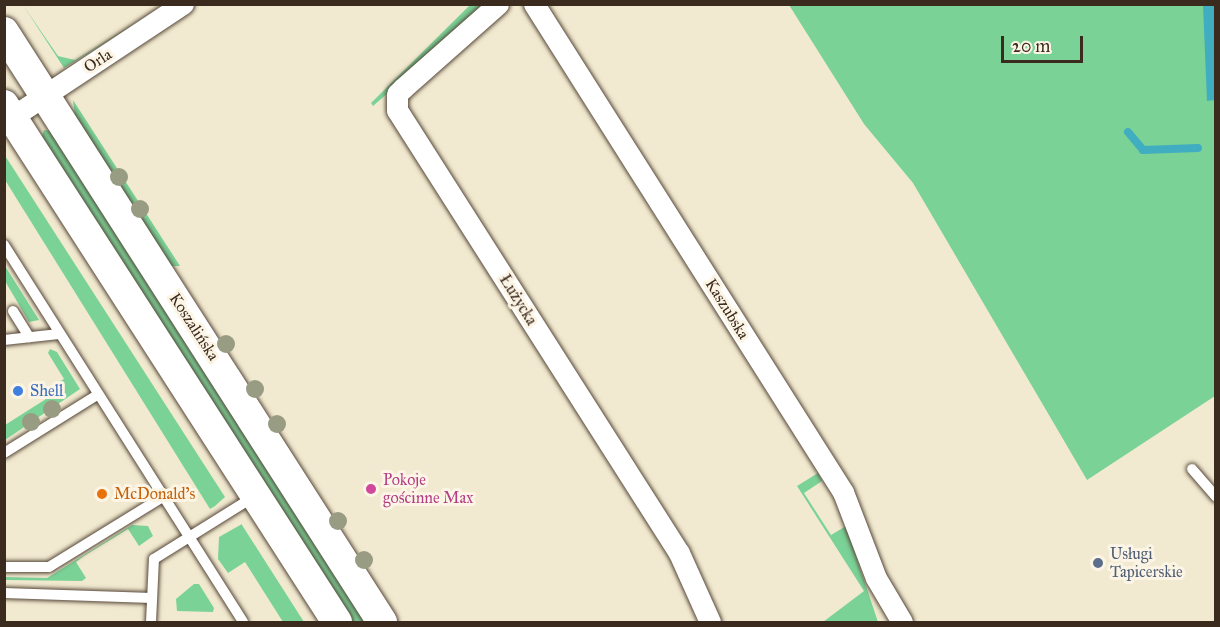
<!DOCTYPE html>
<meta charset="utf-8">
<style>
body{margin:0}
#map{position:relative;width:1220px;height:627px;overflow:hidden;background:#f2ead0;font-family:"IM FELL Great Primer",serif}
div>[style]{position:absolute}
.green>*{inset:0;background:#7bd297}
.water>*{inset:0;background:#41adc0}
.stream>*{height:8px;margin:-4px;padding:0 4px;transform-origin:4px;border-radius:4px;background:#41adc0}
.roads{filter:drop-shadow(0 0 2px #564739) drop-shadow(0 0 2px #564739)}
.lane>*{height:10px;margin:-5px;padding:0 5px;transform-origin:5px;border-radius:5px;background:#fff}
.street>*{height:21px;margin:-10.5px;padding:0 10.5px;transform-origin:10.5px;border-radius:10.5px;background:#fff}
.secondary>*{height:30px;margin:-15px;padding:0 15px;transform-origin:15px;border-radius:15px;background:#fff}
.trees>*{width:18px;height:18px;margin:-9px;border-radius:50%;background:#989c82}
.dots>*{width:16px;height:16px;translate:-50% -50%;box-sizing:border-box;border:3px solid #fcf5e5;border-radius:50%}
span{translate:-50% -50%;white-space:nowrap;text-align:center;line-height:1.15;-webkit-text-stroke:6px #fcf5e5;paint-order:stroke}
.street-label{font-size:16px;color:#3b2a1e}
.shop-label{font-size:16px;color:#366cbe}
.left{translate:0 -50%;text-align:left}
.hotel-label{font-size:16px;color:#b23c85}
.food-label{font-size:16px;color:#c56008}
.service-label{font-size:16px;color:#4e5e75}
.frame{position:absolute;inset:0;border:6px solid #3b2a1e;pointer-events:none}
.scale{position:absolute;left:1001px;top:36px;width:82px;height:27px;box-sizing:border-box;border:3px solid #3b2a1e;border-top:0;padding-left:8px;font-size:18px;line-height:21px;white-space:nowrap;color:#3b2a1e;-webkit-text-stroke:4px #fcf5e5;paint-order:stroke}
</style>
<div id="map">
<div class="green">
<i style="clip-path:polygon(23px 5px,58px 56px,75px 60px,165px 5px,64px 68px)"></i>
<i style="clip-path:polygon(470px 5px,489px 5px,373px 106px,371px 103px)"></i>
<i style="clip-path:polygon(789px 5px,1215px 5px,1215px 396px,1087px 480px,913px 183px,864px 124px)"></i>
<i style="clip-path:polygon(73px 100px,180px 266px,171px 266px,75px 116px)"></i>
<i style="clip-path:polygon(44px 130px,52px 131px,366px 622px,352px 622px,41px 138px)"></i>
<i style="clip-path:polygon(4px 154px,225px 497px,215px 506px,210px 509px,5px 180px)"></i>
<i style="clip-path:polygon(5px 266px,39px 320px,29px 322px,5px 281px)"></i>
<i style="clip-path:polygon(50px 349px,57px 352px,80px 389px,5px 440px,5px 425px,57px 392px,54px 385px,64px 379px,48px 353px)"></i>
<i style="clip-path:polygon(818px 473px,822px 481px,804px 493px,831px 535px,846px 526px,878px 622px,823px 622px,864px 591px,797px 486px)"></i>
<i style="clip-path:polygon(242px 524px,242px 525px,304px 622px,283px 622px,245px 562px,228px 573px,218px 559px,219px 537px)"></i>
<i style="clip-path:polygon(132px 525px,148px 526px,153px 536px,139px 546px,128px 529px,84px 556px,76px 562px,86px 578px,82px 581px,5px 580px,5px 577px,47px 578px)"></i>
<i style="clip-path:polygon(194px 584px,199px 584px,214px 608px,213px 612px,177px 611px,176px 599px)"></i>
</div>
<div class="water">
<i style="clip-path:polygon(1203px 5px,1215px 5px,1215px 100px,1207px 101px)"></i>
</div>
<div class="stream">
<i style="left:1128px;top:132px;width:23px;rotate:50deg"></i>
<i style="left:1143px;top:150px;width:55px;rotate:-2.1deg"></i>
</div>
<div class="roads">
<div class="lane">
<i style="left:4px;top:245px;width:446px;rotate:57.6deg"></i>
<i style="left:13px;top:311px;width:31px;rotate:58deg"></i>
<i style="left:4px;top:340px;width:55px;rotate:-6.2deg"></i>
<i style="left:4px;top:453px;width:110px;rotate:-31.9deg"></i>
<i style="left:1192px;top:469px;width:37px;rotate:49deg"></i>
<i style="left:4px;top:567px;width:45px"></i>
<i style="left:49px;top:567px;width:132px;rotate:-31.6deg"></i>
<i style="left:4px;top:593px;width:148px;rotate:1.9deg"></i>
<i style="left:151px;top:622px;width:63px;rotate:-87.3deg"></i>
<i style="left:154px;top:559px;width:119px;rotate:-32deg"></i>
</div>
<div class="street">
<i style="left:498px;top:4px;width:127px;rotate:138.5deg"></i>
<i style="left:403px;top:88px;width:8px;rotate:135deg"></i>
<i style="left:397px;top:94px;width:16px;rotate:90deg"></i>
<i style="left:397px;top:110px;width:525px;rotate:57.52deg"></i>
<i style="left:679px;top:553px;width:76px;rotate:65.8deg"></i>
<i style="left:534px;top:4px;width:578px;rotate:57.66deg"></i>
<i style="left:843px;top:492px;width:92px;rotate:69deg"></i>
<i style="left:876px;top:578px;width:51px;rotate:59.4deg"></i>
<i style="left:12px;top:117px;width:205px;rotate:-33.5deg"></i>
</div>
<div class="secondary">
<i style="left:4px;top:32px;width:701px;rotate:57.35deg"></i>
<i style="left:4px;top:105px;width:615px;rotate:57.21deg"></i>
</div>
</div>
<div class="trees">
<i style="left:119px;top:177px"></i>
<i style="left:140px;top:209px"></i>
<i style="left:226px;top:344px"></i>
<i style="left:255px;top:389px"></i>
<i style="left:52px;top:409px"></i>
<i style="left:31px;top:422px"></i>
<i style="left:277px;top:424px"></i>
<i style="left:338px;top:521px"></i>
<i style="left:364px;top:560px"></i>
</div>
<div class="dots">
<i style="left:18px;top:391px;background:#3f7fe0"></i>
<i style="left:371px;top:489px;background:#d1479c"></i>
<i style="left:102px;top:494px;background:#e8710a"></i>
<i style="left:1098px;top:563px;background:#5c6f8a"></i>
</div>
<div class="street-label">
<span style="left:98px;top:61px;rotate:-33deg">Orla</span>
<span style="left:518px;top:300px;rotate:58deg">Łużycka</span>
<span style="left:727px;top:309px;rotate:58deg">Kaszubska</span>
<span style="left:194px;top:327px;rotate:57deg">Koszalińska</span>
</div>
<div class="shop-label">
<span class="left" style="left:30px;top:391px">Shell</span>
</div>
<div class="hotel-label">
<span class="left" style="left:383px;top:489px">Pokoje<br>gościnne Max</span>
</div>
<div class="food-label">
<span class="left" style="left:114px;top:494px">McDonald's</span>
</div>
<div class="service-label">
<span class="left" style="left:1110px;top:563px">Usługi<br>Tapicerskie</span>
</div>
<div class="frame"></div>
<div class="scale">20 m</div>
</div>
